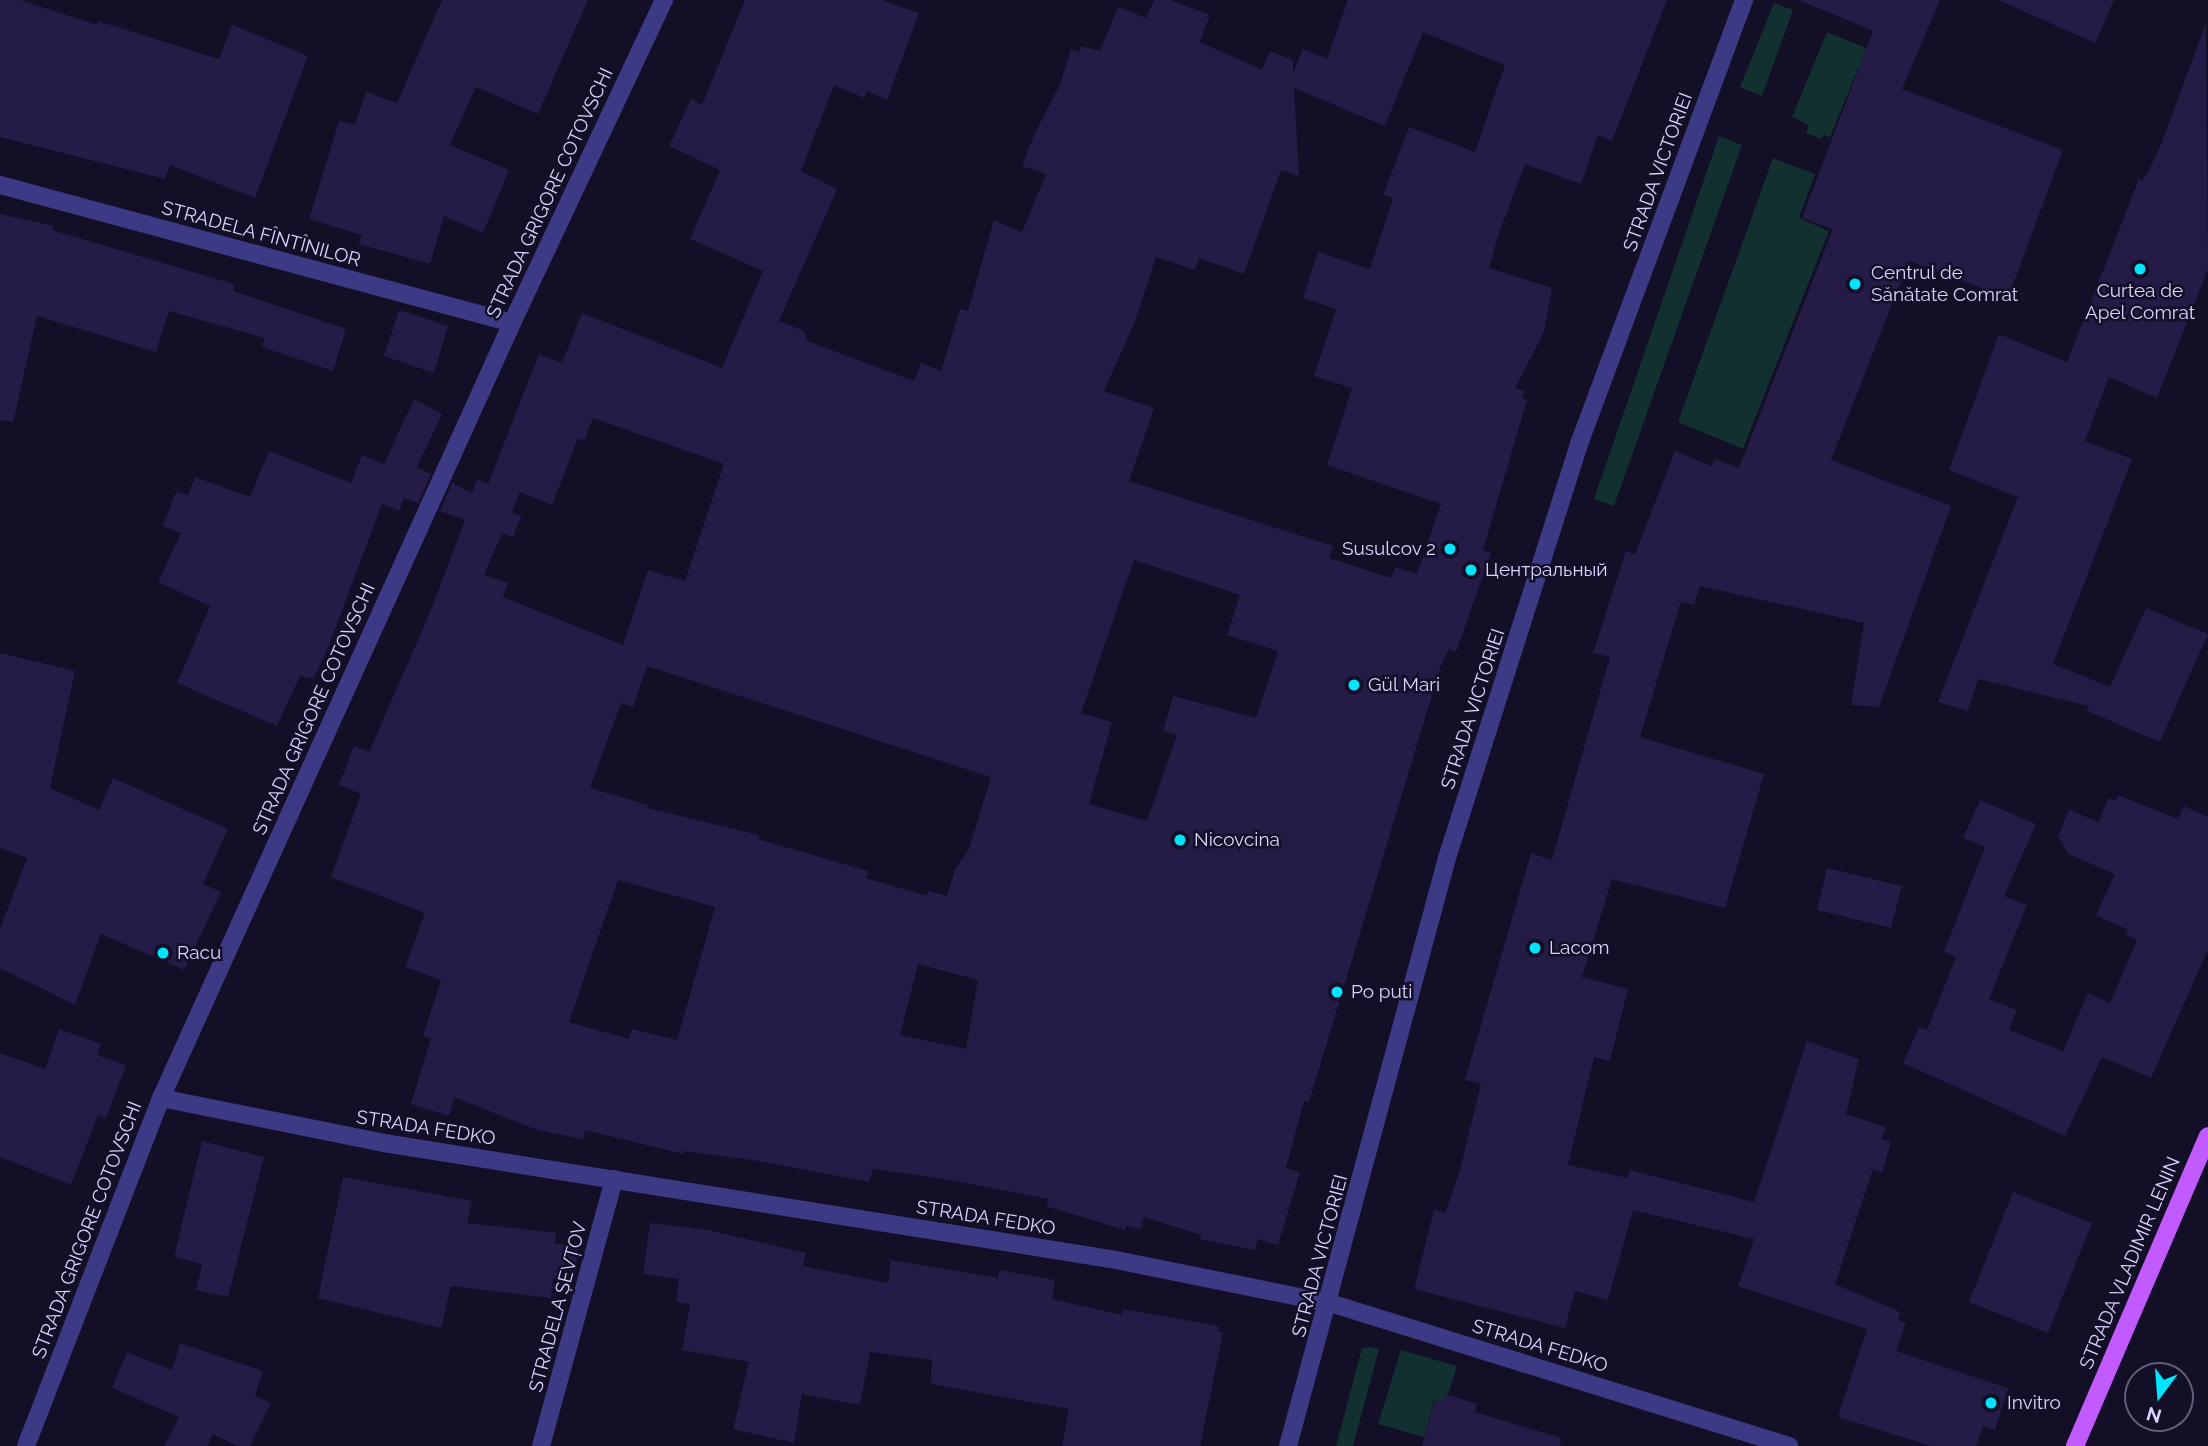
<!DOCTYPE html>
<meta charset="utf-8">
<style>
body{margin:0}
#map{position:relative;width:2208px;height:1446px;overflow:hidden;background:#130f26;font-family:Raleway,sans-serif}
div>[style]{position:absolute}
.green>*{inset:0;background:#12302f}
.building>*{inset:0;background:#241b47}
.minor>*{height:18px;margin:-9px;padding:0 9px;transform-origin:9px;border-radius:9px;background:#3d3a85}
.major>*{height:18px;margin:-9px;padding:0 9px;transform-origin:9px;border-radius:9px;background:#c25bff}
.dots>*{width:19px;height:19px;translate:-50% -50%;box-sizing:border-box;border:4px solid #130f26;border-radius:50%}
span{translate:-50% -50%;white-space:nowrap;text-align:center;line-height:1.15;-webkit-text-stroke:5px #130f26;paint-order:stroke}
.street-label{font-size:19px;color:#d9d4ff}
.poi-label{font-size:19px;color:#d9d4ff}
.left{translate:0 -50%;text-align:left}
.right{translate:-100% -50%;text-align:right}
.north{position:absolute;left:2124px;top:1362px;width:70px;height:70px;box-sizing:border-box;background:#130f26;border:2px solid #625e7d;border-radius:50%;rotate:196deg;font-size:19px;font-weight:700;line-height:28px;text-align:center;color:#d9d4ff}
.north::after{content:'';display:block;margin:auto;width:24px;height:32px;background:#00e5ff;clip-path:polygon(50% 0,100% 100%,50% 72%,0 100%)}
</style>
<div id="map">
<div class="green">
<i style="clip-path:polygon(1774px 3px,1793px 10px,1762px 96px,1740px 87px)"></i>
<i style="clip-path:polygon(1827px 32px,1876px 52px,1858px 69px,1830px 137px,1823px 135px,1821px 139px,1806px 133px,1809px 125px,1792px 117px)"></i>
<i style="clip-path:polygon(1719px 136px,1742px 145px,1614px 506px,1594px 499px)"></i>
<i style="clip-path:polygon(1773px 158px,1815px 174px,1799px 218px,1829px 231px,1743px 449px,1678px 422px)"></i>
<i style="clip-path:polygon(1370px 1347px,1379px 1349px,1353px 1446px,1336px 1446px,1362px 1348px)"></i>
<i style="clip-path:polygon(1401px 1350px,1457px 1366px,1448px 1395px,1442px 1403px,1434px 1401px,1424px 1437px,1378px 1424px)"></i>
</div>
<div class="building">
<i style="clip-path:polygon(0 0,20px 0,97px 25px,98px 21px,219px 59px,232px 25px,308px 56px,255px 198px,170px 165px,165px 179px,0 137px)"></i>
<i style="clip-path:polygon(442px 0,588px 0,538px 114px,476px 87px,450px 145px,509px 170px,483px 233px,444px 216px,430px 264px,359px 244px,362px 235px,309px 219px,339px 121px,355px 125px,366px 92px,397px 103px)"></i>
<i style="clip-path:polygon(evenodd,745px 0,882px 0,919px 13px,887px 100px,867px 91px,864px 98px,834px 85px,801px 171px,837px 189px,779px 321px,804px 331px,807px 341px,914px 381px,921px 363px,941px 371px,960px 309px,968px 311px,994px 220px,1022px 232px,1046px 174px,1022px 166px,1034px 135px,1060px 84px,1071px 49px,1079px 52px,1081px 46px,1100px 51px,1118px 7px,1146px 18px,1154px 0,1171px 0,1210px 15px,1200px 42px,1262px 70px,1270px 51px,1293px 60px,1293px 74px,1303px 49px,1327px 59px,1348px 0,1667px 0,1612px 141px,1598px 135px,1581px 184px,1525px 164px,1498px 236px,1489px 268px,1552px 288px,1544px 332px,1515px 388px,1524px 391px,1522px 398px,1527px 400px,1483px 550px,1491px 553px,1456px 652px,1449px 649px,1442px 662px,1309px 1102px,1304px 1101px,1286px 1168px,1300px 1172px,1278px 1245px,1258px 1239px,1255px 1250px,1200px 1239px,1201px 1235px,1144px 1217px,1140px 1230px,1127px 1225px,1125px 1230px,1046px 1206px,1049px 1199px,939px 1178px,873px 1169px,869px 1182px,759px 1161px,684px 1151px,683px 1154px,585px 1130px,583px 1139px,537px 1130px,454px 1097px,449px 1116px,411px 1104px,431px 1038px,423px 1036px,441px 980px,405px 967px,425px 913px,331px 877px,361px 794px,339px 785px,354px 746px,369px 752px,431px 610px,465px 520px,440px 511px,452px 483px,472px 493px,477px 479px,488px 484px,539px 354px,562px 363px,582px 313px,722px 368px,763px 271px,690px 239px,720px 170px,669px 146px,691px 99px,702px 105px,745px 0,1423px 32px,1505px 65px,1475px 152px,1409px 127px,1383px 195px,1393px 198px,1370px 269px,1318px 252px,1303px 298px,1336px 309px,1314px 376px,1352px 388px,1327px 465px,1441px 504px,1417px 574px,1395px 567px,1391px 578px,1329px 558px,1333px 546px,1129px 481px,1154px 408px,1104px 391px,1136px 319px,1156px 257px,1195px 270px,1199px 258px,1244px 274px,1281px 170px,1299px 176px,1294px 88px,1385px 126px,1423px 32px,745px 0,593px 418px,724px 464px,685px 581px,648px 570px,623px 645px,503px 597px,508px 583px,484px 575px,502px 533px,513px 537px,521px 516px,512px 512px,520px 492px,552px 505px,578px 438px,584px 441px,593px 418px,745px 0,1134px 560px,1240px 595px,1227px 635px,1278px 651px,1256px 718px,1173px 696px,1163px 731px,1177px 735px,1147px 821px,1089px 804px,1112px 722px,1081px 713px,1134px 560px,745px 0,647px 666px,991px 777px,969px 849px,955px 869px,947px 896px,928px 891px,927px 896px,866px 878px,868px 871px,758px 839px,759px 835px,647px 808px,648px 805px,590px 788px,621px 703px,633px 707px,647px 666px,745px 0,618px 880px,715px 907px,677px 1040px,632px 1029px,629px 1039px,569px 1022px,618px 880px,745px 0,918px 964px,978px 980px,966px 1049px,900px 1035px,918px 964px)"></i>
<i style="clip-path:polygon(1799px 0,1940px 0,1902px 89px,2063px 150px,2008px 298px,1909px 261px,1831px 460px,1951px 506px,1879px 707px,1851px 705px,1864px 623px,1700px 586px,1694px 605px,1681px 601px,1640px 737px,1764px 774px,1725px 908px,1612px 879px,1582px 977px,1628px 989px,1610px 1061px,1594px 1057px,1568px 1165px,1628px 1178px,1630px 1170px,1754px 1202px,1807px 1041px,1859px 1059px,1846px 1114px,1886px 1127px,1882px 1139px,1891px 1142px,1882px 1173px,1873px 1169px,1835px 1284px,1900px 1312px,1898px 1320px,1906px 1323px,1896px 1351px,2008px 1388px,1995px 1430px,1983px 1426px,1976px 1446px,1930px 1446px,1838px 1417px,1867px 1329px,1738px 1286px,1754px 1239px,1633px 1210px,1608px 1300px,1575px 1291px,1565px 1328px,1414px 1289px,1434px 1210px,1445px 1213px,1459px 1173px,1481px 1084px,1465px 1080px,1531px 853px,1552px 860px,1610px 657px,1593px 653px,1626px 551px,1635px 554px,1675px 451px,1711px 466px,1715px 459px,1739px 468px,1833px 229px,1802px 218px,1873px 31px)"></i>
<i style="clip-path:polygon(1998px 0,2114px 0,2095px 43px)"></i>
<i style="clip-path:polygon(2206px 23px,2208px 269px,2157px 398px,2109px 377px,2085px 441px,2132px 459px,2053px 664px,2110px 687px,2146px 608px,2208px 634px,2160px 742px,2087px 711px,2089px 706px,1978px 679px,1968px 711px,1938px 702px,2018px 497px,1949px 470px,1999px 334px,2067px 362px,2139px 179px,2142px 181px,2149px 170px,2162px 142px)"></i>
<i style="clip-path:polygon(0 214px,54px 226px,52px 230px,234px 284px,233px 291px,346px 329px,333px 371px,262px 347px,265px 338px,169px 311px,156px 352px,37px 316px,13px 422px,0 420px)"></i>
<i style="clip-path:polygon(399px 310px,448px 326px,434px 373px,384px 356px)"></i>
<i style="clip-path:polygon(414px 399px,442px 414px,417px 467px,431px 474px,418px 503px,404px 498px,399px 511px,382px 504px,326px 653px,313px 679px,300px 676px,277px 726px,177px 683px,210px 606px,158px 582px,181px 533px,163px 526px,176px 492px,188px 495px,195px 477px,250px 497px,269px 451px,351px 483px,362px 455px,384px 464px)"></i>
<i style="clip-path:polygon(0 653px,75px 671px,50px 788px,99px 810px,113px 778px,228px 829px,203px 884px,221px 892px,184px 970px,101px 934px,75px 1005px,0 968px,0 929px,27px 858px,0 848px)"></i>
<i style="clip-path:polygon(2118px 795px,2178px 819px,2184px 806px,2208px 817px,2208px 950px,2151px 1078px,2102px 1057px,2065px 1136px,1903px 1063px,1919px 1027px,1927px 1030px,1956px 957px,1944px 952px,1985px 847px,1963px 838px,1980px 800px,2036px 824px,2004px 896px,2027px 905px,1989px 999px,2017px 1010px,2009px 1030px,2063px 1051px,2088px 993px,2110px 1003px,2137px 940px,2126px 935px,2128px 930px,2096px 915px,2115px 874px,2068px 854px,2058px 836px,2069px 810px,2099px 822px,2108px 798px,2116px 801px)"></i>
<i style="clip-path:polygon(1827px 868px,1902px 886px,1891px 928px,1817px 910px)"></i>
<i style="clip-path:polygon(59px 1029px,101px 1044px,97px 1055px,126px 1065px,106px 1119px,98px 1115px,71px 1185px,0 1157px,0 1053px,45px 1069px)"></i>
<i style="clip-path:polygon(202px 1141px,264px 1157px,228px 1297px,196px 1290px,202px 1264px,174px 1257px)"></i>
<i style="clip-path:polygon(343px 1177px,472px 1201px,467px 1223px,556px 1233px,555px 1244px,579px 1245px,574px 1281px,553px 1278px,551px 1298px,451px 1286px,441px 1328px,318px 1298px)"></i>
<i style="clip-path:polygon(2013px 1192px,2092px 1223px,2048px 1333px,1969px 1302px)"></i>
<i style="clip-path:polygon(650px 1223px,708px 1230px,806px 1253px,803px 1266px,888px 1283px,891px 1260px,998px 1278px,999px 1270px,1055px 1280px,1052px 1299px,1122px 1315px,1123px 1309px,1219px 1326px,1218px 1331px,1223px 1332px,1200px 1446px,1062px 1446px,1069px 1409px,931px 1384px,932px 1360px,870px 1352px,860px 1405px,802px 1394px,794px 1443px,733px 1429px,749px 1362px,682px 1350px,690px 1304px,676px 1302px,679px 1279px,643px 1274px)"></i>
<i style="clip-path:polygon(180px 1343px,263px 1371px,255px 1396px,271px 1403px,250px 1446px,237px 1446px,213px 1434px,207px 1446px,164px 1446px,179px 1417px,112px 1388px,127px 1352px,172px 1370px)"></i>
<i style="clip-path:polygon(1445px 1394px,1477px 1404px,1475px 1412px,1561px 1438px,1560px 1446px,1422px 1446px,1435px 1400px,1442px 1403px)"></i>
</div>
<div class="minor">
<i style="left:0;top:185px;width:530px;rotate:15.08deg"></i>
<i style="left:161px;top:1098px;width:227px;rotate:11.4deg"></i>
<i style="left:384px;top:1143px;width:736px;rotate:9.07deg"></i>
<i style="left:1111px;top:1259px;width:223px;rotate:11.4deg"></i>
<i style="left:1330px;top:1303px;width:481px;rotate:17.3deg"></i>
<i style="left:26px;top:1446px;width:373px;rotate:-68.8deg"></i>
<i style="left:161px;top:1098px;width:851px;rotate:-65.63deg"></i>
<i style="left:512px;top:323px;width:357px;rotate:-64.8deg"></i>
<i style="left:541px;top:1446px;width:277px;rotate:-74.7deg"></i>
<i style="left:1288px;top:1446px;width:609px;rotate:-74.87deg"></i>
<i style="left:1447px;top:858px;width:435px;rotate:-72.3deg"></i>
<i style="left:1579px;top:444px;width:474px;rotate:-69.6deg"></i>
</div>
<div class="major">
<i style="left:2075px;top:1446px;width:337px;rotate:-66.8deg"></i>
</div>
<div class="dots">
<i style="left:2140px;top:269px;background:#00e5ff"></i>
<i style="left:1855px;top:284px;background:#00e5ff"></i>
<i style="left:1450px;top:549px;background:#00e5ff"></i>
<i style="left:1471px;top:570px;background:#00e5ff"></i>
<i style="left:1354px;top:685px;background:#00e5ff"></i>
<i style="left:1180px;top:840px;background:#00e5ff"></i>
<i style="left:1535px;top:948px;background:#00e5ff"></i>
<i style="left:163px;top:953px;background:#00e5ff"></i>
<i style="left:1337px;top:992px;background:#00e5ff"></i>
<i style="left:1991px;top:1403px;background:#00e5ff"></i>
</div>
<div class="street-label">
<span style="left:1658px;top:172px;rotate:-70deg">STRADA VICTORIEI</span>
<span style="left:550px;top:193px;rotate:-65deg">STRADA GRIGORE COTOVSCHI</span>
<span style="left:261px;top:234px;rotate:15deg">STRADELA FÎNTÎNILOR</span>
<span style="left:314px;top:709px;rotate:-66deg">STRADA GRIGORE COTOVSCHI</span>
<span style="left:1473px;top:709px;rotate:-72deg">STRADA VICTORIEI</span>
<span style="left:426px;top:1128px;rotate:9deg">STRADA FEDKO</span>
<span style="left:986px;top:1218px;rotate:9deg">STRADA FEDKO</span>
<span style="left:87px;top:1230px;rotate:-69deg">STRADA GRIGORE COTOVSCHI</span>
<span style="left:1320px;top:1256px;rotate:-75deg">STRADA VICTORIEI</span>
<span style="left:2130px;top:1263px;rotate:-67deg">STRADA VLADIMIR LENIN</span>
<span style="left:558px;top:1307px;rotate:-75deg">STRADELA ȘEVȚOV</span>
<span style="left:1540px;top:1346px;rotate:17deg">STRADA FEDKO</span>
</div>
<div class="poi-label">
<span class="left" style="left:1871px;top:284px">Centrul de<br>Sănătate Comrat</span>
<span style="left:2140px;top:302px">Curtea de<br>Apel Comrat</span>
<span class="right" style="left:1436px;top:549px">Susulcov 2</span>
<span class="left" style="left:1485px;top:570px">Центральный</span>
<span class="left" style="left:1368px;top:685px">Gül Mari</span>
<span class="left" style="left:1194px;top:840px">Nicovcina</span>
<span class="left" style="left:1549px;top:948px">Lacom</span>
<span class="left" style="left:177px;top:953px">Racu</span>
<span class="left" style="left:1351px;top:992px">Po puti</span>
<span class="left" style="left:2007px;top:1403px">Invitro</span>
</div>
<div class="north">N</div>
</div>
